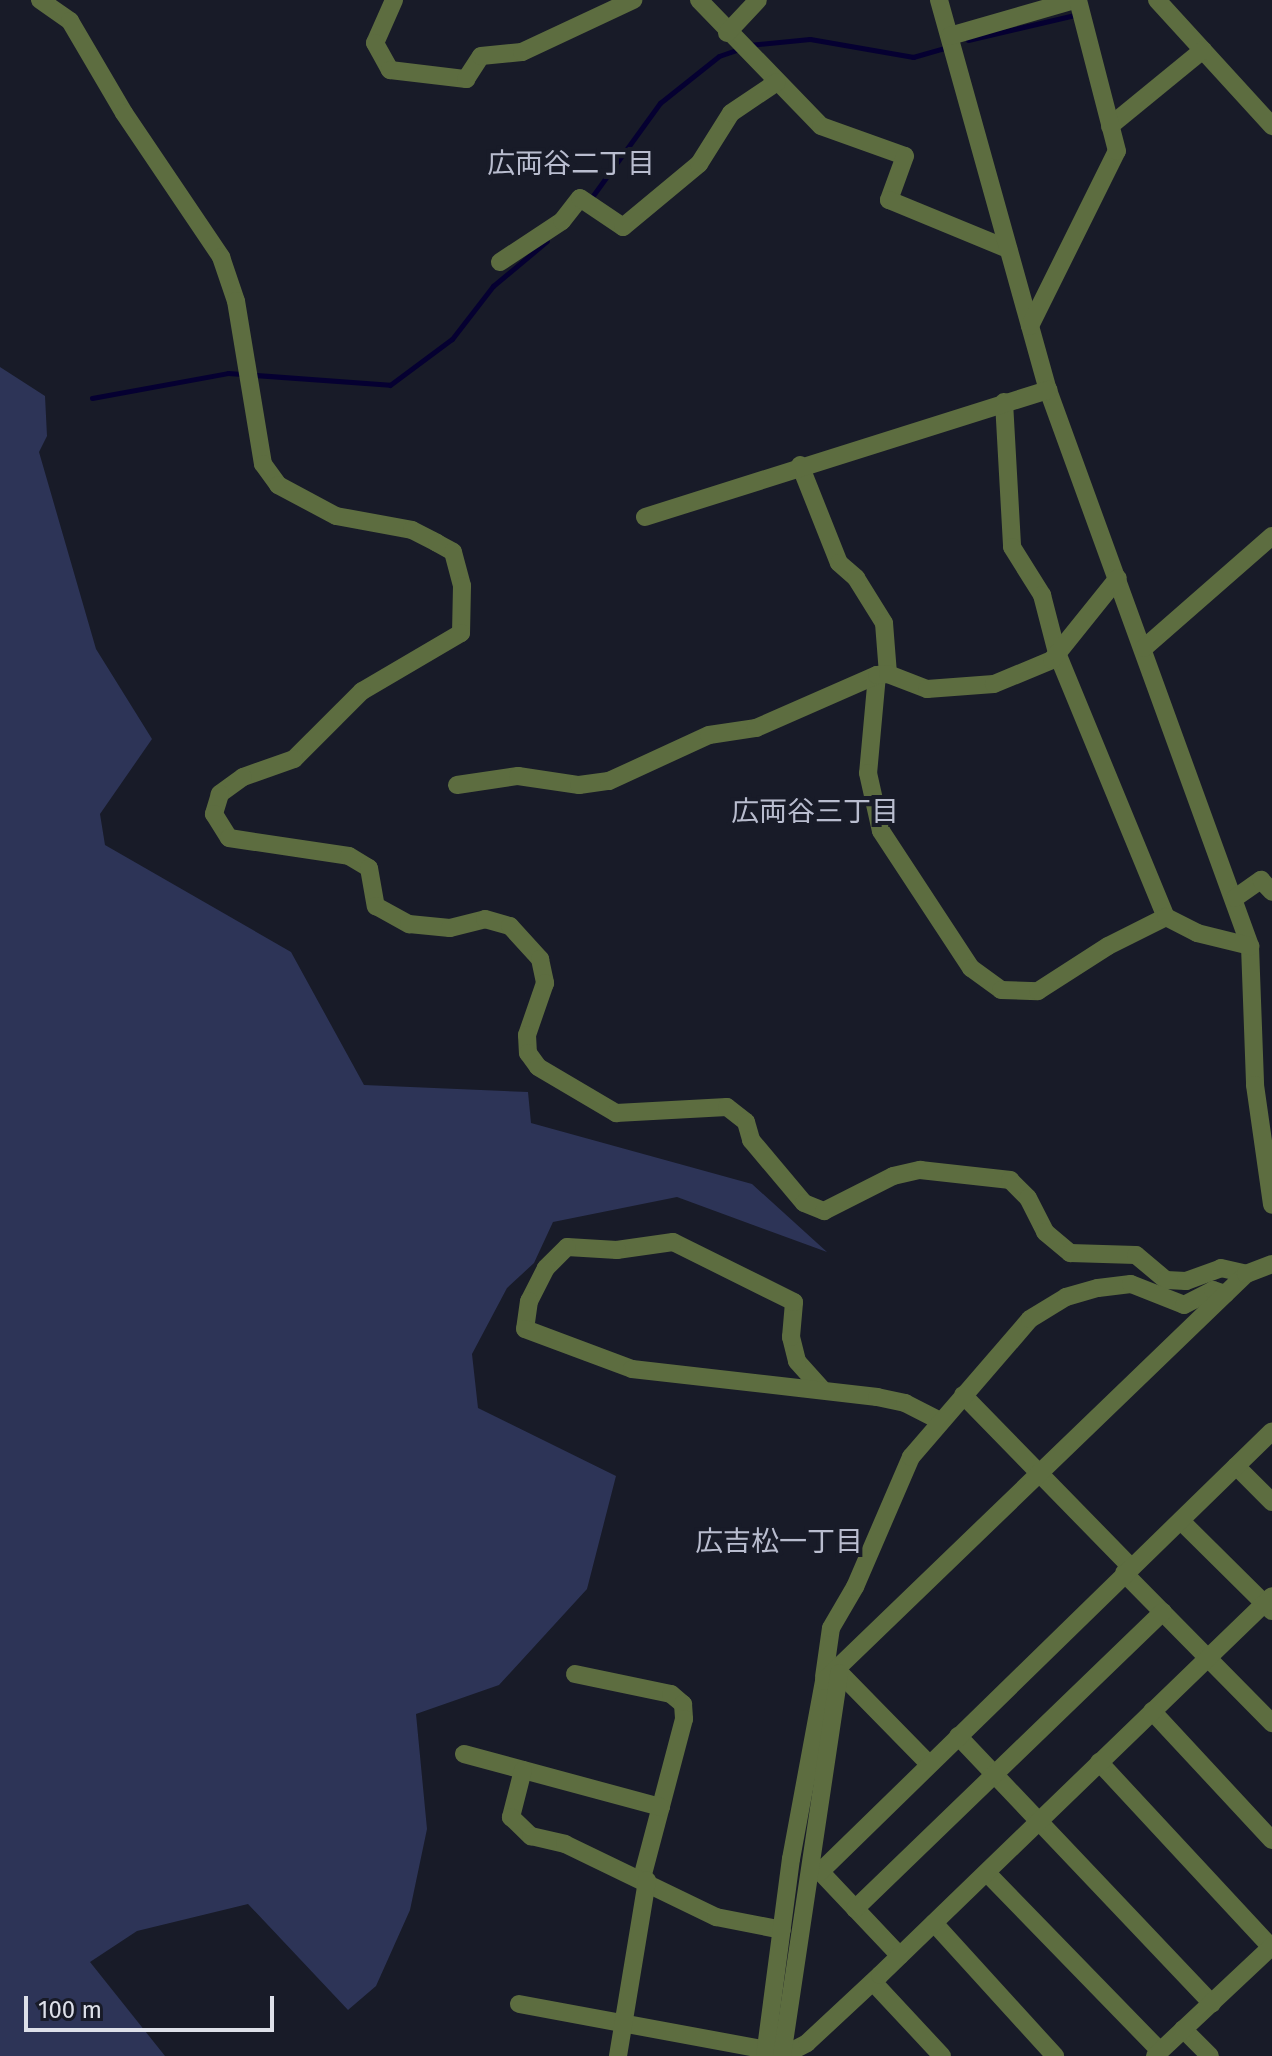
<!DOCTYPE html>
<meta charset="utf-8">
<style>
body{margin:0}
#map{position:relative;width:1272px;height:2056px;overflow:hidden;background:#181b28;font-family:"Fira Sans","Noto Sans JP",sans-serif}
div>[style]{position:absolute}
.green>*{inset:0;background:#2d3457}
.stream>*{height:5px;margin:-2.5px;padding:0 2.5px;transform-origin:2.5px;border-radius:2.5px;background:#050031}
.minor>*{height:18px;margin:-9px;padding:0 9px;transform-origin:9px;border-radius:9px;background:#5d6d40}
span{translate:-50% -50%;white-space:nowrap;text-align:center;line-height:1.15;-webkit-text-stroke:8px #181b28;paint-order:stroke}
.neighbourhood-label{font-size:28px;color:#b9bdcf}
.scale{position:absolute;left:24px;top:1996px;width:250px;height:36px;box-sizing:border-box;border:4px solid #dde0e9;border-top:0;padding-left:10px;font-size:24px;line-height:28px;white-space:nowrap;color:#dde0e9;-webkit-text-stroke:6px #181b28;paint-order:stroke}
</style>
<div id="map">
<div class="green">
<i style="clip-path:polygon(0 367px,45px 396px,47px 436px,39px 452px,96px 649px,152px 739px,100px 814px,105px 845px,291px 952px,364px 1085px,528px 1092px,531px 1123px,752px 1184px,827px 1252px,677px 1197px,553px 1222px,534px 1263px,507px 1288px,472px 1354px,478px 1408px,616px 1476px,587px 1589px,499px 1685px,416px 1714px,427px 1829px,410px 1910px,376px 1986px,348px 2010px,248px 1904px,137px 1931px,90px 1962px,165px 2056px,0 2056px)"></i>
</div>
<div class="stream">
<i style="left:968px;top:40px;width:114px;rotate:-13.2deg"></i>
<i style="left:749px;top:45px;width:61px;rotate:-5.6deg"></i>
<i style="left:810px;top:39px;width:105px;rotate:9.9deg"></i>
<i style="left:913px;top:57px;width:35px;rotate:-16deg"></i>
<i style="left:589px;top:201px;width:121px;rotate:-54.1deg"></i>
<i style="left:660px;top:103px;width:75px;rotate:-38.5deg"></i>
<i style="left:719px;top:56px;width:21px;rotate:-19deg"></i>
<i style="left:92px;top:398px;width:138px;rotate:-10.4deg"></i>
<i style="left:228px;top:373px;width:162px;rotate:4.2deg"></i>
<i style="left:390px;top:385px;width:77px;rotate:-36.6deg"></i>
<i style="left:452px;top:339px;width:67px;rotate:-52.3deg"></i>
<i style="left:493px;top:286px;width:70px;rotate:-39.8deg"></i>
</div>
<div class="minor">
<i style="left:40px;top:0;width:37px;rotate:35deg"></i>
<i style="left:70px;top:21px;width:107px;rotate:59.6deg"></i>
<i style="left:124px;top:113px;width:174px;rotate:56deg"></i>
<i style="left:221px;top:257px;width:46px;rotate:71.2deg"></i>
<i style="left:236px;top:301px;width:165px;rotate:80.6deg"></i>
<i style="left:263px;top:464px;width:26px;rotate:54deg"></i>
<i style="left:278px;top:485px;width:66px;rotate:28.1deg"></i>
<i style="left:336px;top:516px;width:77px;rotate:10.4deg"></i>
<i style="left:412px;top:530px;width:28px;rotate:27deg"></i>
<i style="left:437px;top:543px;width:18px;rotate:29deg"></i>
<i style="left:453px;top:552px;width:35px;rotate:75deg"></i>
<i style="left:462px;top:586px;width:47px;rotate:91.2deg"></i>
<i style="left:461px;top:633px;width:115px;rotate:149.6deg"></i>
<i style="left:362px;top:691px;width:96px;rotate:135deg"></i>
<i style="left:294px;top:759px;width:54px;rotate:160.6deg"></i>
<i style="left:243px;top:777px;width:29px;rotate:144deg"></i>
<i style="left:220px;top:794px;width:21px;rotate:107deg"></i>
<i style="left:214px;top:814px;width:28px;rotate:58deg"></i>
<i style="left:229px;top:838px;width:121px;rotate:8.5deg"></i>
<i style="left:349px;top:856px;width:23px;rotate:31deg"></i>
<i style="left:369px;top:868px;width:39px;rotate:80deg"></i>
<i style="left:376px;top:906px;width:38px;rotate:29deg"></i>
<i style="left:409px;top:924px;width:41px;rotate:5.6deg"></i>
<i style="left:450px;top:928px;width:36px;rotate:-14deg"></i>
<i style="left:485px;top:919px;width:26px;rotate:16deg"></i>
<i style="left:510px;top:926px;width:45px;rotate:47.7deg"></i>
<i style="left:540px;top:959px;width:25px;rotate:78deg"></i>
<i style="left:545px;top:983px;width:55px;rotate:109.1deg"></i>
<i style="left:527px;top:1035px;width:18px;rotate:87deg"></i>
<i style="left:528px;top:1053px;width:17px;rotate:54deg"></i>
<i style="left:538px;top:1067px;width:91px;rotate:30.5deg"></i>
<i style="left:616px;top:1113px;width:111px;rotate:-3.1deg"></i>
<i style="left:727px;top:1107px;width:24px;rotate:38deg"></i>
<i style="left:746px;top:1122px;width:19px;rotate:74deg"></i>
<i style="left:751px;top:1140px;width:82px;rotate:49.9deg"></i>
<i style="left:804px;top:1203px;width:22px;rotate:22deg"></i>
<i style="left:824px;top:1211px;width:77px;rotate:-26.9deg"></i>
<i style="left:893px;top:1176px;width:28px;rotate:-13deg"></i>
<i style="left:920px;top:1170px;width:91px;rotate:6.3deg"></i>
<i style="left:1010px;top:1180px;width:25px;rotate:45deg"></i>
<i style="left:1028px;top:1198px;width:38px;rotate:63deg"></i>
<i style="left:1045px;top:1232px;width:33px;rotate:40deg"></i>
<i style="left:1070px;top:1253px;width:66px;rotate:1.7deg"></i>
<i style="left:1136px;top:1255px;width:39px;rotate:40deg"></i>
<i style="left:1166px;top:1280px;width:20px;rotate:3deg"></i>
<i style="left:1186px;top:1281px;width:37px;rotate:-20deg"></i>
<i style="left:1221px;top:1268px;width:26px;rotate:13deg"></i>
<i style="left:394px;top:0;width:47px;rotate:113.8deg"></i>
<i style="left:375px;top:43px;width:31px;rotate:61deg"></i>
<i style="left:390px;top:70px;width:77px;rotate:6.8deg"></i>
<i style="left:466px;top:79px;width:27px;rotate:-57deg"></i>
<i style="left:481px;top:56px;width:41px;rotate:-5.6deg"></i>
<i style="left:522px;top:52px;width:123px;rotate:-25.1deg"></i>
<i style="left:699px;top:0;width:175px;rotate:45.9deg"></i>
<i style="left:821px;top:126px;width:89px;rotate:19.7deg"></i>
<i style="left:905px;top:156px;width:47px;rotate:110deg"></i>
<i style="left:889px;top:200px;width:129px;rotate:22.4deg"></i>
<i style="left:939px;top:0;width:405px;rotate:74.4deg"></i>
<i style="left:1048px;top:390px;width:592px;rotate:70.03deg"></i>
<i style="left:1250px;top:946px;width:139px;rotate:87.9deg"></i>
<i style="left:1255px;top:1085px;width:121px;rotate:81.9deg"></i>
<i style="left:1157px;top:0;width:171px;rotate:47.6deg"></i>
<i style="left:727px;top:33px;width:45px;rotate:-46.8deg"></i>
<i style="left:950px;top:36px;width:130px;rotate:-16.1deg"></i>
<i style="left:1110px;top:126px;width:120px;rotate:-39.3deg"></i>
<i style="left:500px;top:262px;width:74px;rotate:-33.5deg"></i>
<i style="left:562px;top:221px;width:29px;rotate:-52deg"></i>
<i style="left:580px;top:198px;width:52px;rotate:34deg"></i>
<i style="left:623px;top:227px;width:99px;rotate:-39.7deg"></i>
<i style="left:699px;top:164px;width:60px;rotate:-57.9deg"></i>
<i style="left:731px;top:113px;width:55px;rotate:-34deg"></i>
<i style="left:1030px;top:326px;width:195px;rotate:-63.6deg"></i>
<i style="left:1117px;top:151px;width:156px;rotate:-104.5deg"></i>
<i style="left:1004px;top:402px;width:145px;rotate:86.8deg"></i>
<i style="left:1012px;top:547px;width:57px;rotate:58deg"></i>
<i style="left:1042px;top:595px;width:60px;rotate:75.5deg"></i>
<i style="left:1057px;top:653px;width:286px;rotate:67.6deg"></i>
<i style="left:800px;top:465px;width:105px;rotate:68.3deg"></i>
<i style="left:839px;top:563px;width:23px;rotate:41deg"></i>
<i style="left:856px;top:578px;width:53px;rotate:58.1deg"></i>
<i style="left:884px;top:623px;width:51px;rotate:85.5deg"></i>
<i style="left:645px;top:517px;width:423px;rotate:-17.5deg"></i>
<i style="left:1144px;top:648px;width:170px;rotate:-41.2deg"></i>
<i style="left:877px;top:675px;width:98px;rotate:95.2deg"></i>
<i style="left:868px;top:773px;width:59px;rotate:77.4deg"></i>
<i style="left:881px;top:831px;width:164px;rotate:56.7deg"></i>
<i style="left:971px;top:968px;width:37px;rotate:36deg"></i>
<i style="left:1001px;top:990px;width:37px;rotate:2deg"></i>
<i style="left:1038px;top:991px;width:83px;rotate:-32.7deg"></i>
<i style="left:1108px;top:946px;width:65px;rotate:-26.6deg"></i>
<i style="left:1166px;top:917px;width:35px;rotate:27deg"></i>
<i style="left:1197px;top:933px;width:55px;rotate:13.8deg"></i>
<i style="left:457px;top:785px;width:62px;rotate:-8.4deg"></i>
<i style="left:518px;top:776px;width:62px;rotate:8.4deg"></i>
<i style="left:579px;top:785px;width:30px;rotate:-8deg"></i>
<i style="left:609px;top:781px;width:110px;rotate:-24.7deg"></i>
<i style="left:709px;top:735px;width:48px;rotate:-8.5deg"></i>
<i style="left:756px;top:728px;width:132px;rotate:-23.7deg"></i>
<i style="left:877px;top:675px;width:11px;rotate:-5deg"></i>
<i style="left:888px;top:674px;width:42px;rotate:21deg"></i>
<i style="left:927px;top:689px;width:67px;rotate:-4.3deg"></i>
<i style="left:994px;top:684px;width:63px;rotate:-22.5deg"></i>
<i style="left:1052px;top:660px;width:105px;rotate:-51.2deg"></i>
<i style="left:1235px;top:898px;width:32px;rotate:-35deg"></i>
<i style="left:1261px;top:880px;width:16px;rotate:47deg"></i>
<i style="left:821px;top:1388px;width:36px;rotate:-132deg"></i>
<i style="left:797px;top:1361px;width:25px;rotate:-104deg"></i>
<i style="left:791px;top:1337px;width:35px;rotate:-85deg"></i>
<i style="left:794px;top:1302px;width:135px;rotate:-153.6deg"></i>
<i style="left:673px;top:1242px;width:57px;rotate:171.9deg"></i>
<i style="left:617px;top:1250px;width:50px;rotate:-176.6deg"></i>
<i style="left:567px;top:1247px;width:30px;rotate:135deg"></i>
<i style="left:546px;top:1268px;width:37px;rotate:117deg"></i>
<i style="left:529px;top:1301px;width:28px;rotate:98deg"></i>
<i style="left:525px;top:1329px;width:114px;rotate:20.5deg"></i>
<i style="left:632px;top:1369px;width:247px;rotate:6.5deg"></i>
<i style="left:877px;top:1397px;width:29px;rotate:12deg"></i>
<i style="left:905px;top:1403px;width:39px;rotate:27deg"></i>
<i style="left:963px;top:1395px;width:240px;rotate:45.7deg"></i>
<i style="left:1236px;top:1466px;width:51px;rotate:45deg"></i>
<i style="left:1181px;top:1521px;width:128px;rotate:44.7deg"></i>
<i style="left:1124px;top:1573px;width:211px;rotate:45.4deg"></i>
<i style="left:835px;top:1668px;width:133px;rotate:45.6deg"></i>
<i style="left:575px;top:1674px;width:98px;rotate:11.8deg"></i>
<i style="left:671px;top:1694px;width:16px;rotate:40deg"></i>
<i style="left:683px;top:1704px;width:15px;rotate:86deg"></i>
<i style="left:684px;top:1719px;width:164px;rotate:104.8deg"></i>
<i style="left:824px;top:1677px;width:49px;rotate:-81.9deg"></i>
<i style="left:831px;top:1628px;width:48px;rotate:-59.7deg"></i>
<i style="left:855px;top:1587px;width:142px;rotate:-66.7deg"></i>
<i style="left:911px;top:1457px;width:182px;rotate:-49.2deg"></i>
<i style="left:1030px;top:1319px;width:42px;rotate:-31.4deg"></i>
<i style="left:1066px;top:1297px;width:33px;rotate:-16deg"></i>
<i style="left:1098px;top:1288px;width:33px;rotate:-7deg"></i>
<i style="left:1131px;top:1284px;width:57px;rotate:21.6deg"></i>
<i style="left:1184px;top:1305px;width:33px;rotate:-27deg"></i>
<i style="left:1213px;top:1290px;width:13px;rotate:18deg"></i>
<i style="left:1152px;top:1711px;width:176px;rotate:47.1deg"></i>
<i style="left:958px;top:1736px;width:369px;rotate:46.5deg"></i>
<i style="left:464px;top:1754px;width:204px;rotate:15.1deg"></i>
<i style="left:1099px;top:1762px;width:253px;rotate:47.1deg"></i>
<i style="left:523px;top:1770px;width:49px;rotate:104.3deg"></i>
<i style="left:511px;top:1817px;width:28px;rotate:44deg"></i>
<i style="left:531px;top:1836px;width:35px;rotate:13deg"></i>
<i style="left:565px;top:1844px;width:168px;rotate:25.8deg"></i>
<i style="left:716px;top:1917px;width:67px;rotate:11.1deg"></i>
<i style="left:814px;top:1865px;width:125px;rotate:46.6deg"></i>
<i style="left:820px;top:1872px;width:631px;rotate:-44.29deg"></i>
<i style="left:987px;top:1873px;width:248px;rotate:45.8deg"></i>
<i style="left:855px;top:1909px;width:428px;rotate:-44deg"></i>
<i style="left:934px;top:1923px;width:180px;rotate:47.7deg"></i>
<i style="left:873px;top:1982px;width:101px;rotate:47deg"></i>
<i style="left:519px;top:2004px;width:251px;rotate:10.5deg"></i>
<i style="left:1183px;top:2029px;width:38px;rotate:45deg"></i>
<i style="left:618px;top:2056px;width:178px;rotate:-80.6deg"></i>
<i style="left:765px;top:2056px;width:199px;rotate:-82.5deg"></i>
<i style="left:791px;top:1859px;width:181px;rotate:-79.5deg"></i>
<i style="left:824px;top:1681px;width:586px;rotate:-43.96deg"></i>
<i style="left:1246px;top:1274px;width:28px;rotate:-21deg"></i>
<i style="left:782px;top:2056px;width:28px;rotate:-27deg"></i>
<i style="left:807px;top:2043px;width:100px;rotate:-43deg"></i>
<i style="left:880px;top:1975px;width:545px;rotate:-44.03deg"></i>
<i style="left:782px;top:2056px;width:387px;rotate:-81.5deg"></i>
<i style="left:1155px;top:2056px;width:161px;rotate:-43.2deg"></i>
</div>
<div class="neighbourhood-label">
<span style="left:571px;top:164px">広両谷二丁目</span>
<span style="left:815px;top:812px">広両谷三丁目</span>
<span style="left:779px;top:1542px">広吉松一丁目</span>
</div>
<div class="scale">100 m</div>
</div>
